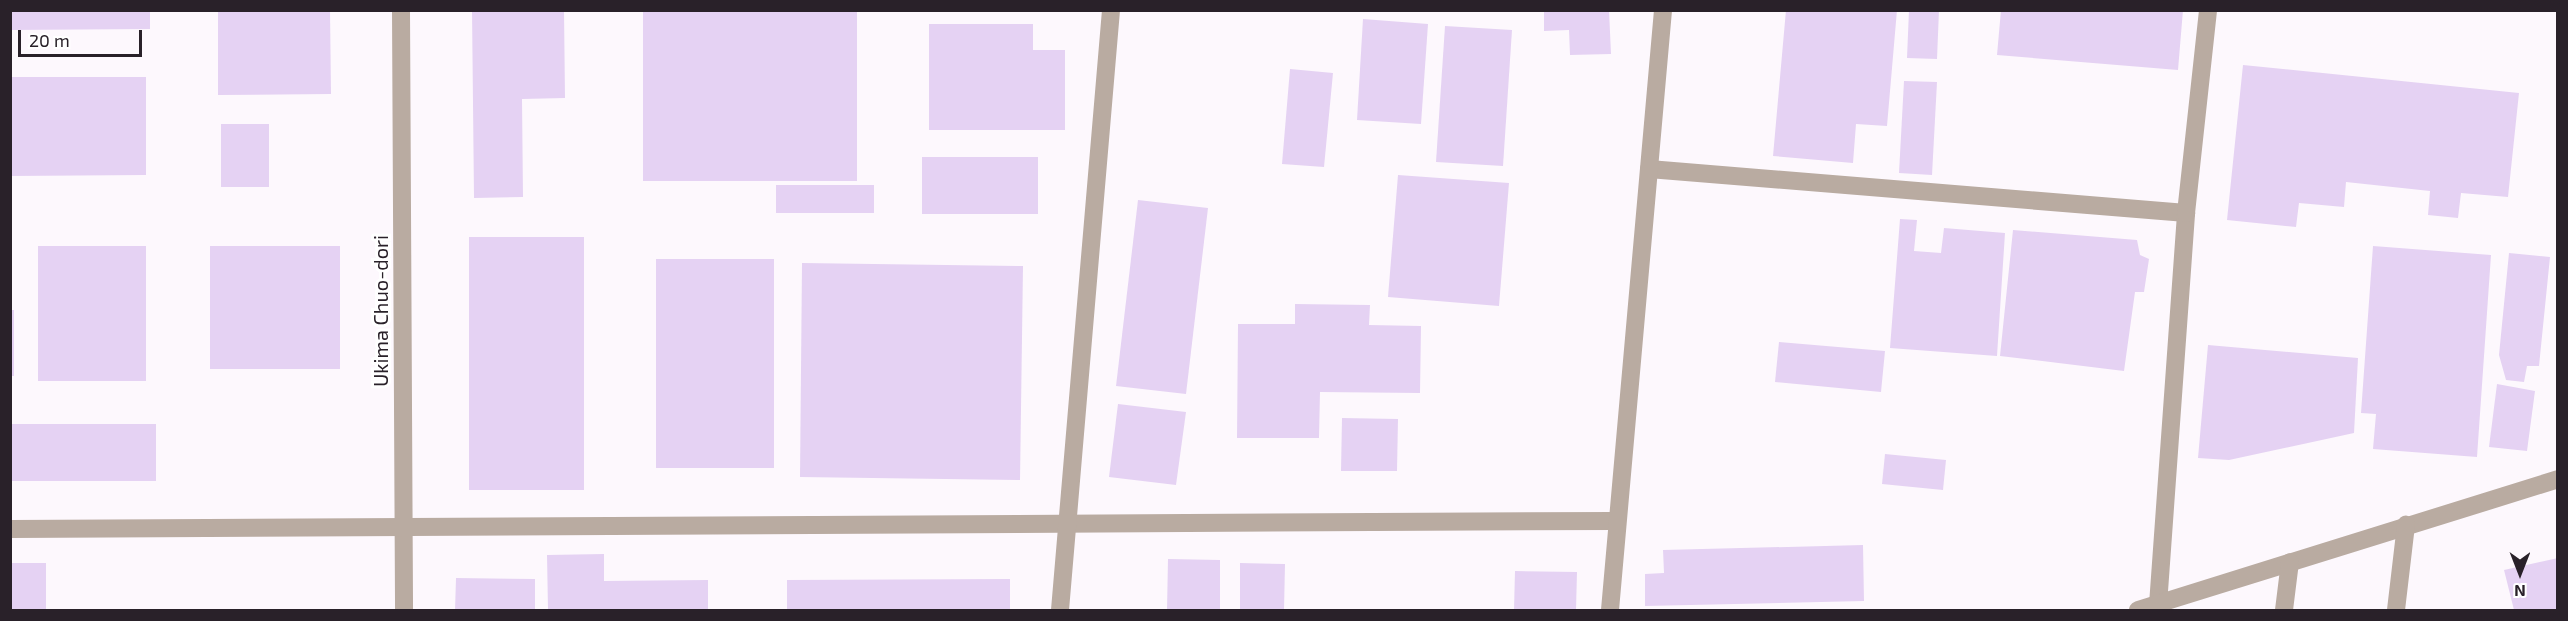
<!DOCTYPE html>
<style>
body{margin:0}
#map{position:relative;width:2568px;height:621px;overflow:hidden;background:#fdf8fd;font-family:"Exo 2",sans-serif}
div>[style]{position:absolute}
.building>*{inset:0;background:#e5d2f3}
.minor>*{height:18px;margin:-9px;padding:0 9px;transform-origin:9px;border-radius:9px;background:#b9aba1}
span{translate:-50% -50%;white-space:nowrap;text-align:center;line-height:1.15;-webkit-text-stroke:6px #fff;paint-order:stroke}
.street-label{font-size:20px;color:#292129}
.frame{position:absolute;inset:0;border:12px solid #292129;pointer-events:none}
.north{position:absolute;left:2490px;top:543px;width:60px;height:60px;-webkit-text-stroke:4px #fff;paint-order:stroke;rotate:180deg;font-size:16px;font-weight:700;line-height:24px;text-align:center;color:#292129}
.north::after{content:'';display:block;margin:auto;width:21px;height:27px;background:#292129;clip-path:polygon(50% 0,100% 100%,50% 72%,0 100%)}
.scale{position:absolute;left:18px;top:30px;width:124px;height:27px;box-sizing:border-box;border:3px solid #292129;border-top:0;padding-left:8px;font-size:18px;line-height:21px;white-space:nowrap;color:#292129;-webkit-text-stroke:4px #fff;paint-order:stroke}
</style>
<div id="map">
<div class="building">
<i style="clip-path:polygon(10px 10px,150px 10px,150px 29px,10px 30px)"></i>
<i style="clip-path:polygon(218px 10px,330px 10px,331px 94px,218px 95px)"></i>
<i style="clip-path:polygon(472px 10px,564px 10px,565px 98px,522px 99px,523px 197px,474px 198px)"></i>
<i style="clip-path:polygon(643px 10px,857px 10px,857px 181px,643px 181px)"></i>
<i style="clip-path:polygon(1544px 10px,1609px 10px,1611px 54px,1570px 55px,1569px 30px,1544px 31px)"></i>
<i style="clip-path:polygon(1786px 10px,1897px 10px,1887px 126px,1856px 124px,1853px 163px,1773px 156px)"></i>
<i style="clip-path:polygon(1909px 10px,1939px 10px,1937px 59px,1907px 58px)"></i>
<i style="clip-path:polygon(2001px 10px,2183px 10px,2178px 70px,1997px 55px)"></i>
<i style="clip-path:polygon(1363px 19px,1428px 24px,1421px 124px,1357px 120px)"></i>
<i style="clip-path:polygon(929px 24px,1033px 24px,1033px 50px,1065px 50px,1065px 130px,929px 130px)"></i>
<i style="clip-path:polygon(1445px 26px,1512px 30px,1503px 166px,1436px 162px)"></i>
<i style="clip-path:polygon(2243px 65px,2519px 93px,2508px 197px,2461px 193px,2458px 218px,2428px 215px,2430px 191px,2346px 182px,2344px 207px,2299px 203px,2296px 227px,2227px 220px)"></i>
<i style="clip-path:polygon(1290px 69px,1333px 73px,1324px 167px,1282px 164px)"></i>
<i style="clip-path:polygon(10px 77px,146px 77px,146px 175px,10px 176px)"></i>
<i style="clip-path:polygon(1904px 81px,1937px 82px,1932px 175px,1899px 173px)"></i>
<i style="clip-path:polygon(221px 124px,269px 124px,269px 187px,221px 187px)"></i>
<i style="clip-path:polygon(922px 157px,1038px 157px,1038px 214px,922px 214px)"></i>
<i style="clip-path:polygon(1398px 175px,1509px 183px,1499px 306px,1388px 297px)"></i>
<i style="clip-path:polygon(776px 185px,874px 185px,874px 213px,776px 213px)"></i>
<i style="clip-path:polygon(1138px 200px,1208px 208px,1186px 394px,1116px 386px)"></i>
<i style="clip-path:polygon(1900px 219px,1917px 220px,1914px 251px,1941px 253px,1944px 228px,2005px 233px,1997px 356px,1890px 348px)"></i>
<i style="clip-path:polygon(2013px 230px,2137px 240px,2140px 255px,2149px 259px,2144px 292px,2135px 292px,2124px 371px,2000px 356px)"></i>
<i style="clip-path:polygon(469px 237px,584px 237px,584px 490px,469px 490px)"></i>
<i style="clip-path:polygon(38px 246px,146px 246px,146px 381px,38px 381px)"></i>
<i style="clip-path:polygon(210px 246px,340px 246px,340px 369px,210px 369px)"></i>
<i style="clip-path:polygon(2373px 246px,2491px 255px,2477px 457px,2373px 449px,2376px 414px,2361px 413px)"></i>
<i style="clip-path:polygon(2509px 253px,2550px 257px,2539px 366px,2527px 366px,2524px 382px,2506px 380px,2499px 355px)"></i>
<i style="clip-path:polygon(656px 259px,774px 259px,774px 468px,656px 468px)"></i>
<i style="clip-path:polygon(802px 263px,1023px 266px,1020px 480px,800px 477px)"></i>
<i style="clip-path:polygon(1295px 304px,1370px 305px,1369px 325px,1421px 326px,1420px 393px,1320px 392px,1319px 438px,1237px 438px,1238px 324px,1295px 324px)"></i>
<i style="clip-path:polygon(10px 310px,14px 310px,14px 376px,10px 376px)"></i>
<i style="clip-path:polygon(1779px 342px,1885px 351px,1881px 392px,1775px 382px)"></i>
<i style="clip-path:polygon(2208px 345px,2358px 358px,2354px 433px,2229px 460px,2198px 458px)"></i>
<i style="clip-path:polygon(2497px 384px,2535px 391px,2527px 451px,2489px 447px)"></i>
<i style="clip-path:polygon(1118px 404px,1186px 412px,1176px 485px,1109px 477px)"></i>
<i style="clip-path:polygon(1342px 418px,1398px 419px,1397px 471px,1341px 471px)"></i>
<i style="clip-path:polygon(10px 424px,156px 424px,156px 481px,10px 481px)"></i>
<i style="clip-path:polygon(1885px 454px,1946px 460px,1943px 490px,1882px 484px)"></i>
<i style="clip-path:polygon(1863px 545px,1864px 601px,1645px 606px,1645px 574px,1664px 573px,1663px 550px)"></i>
<i style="clip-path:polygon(604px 554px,604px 581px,708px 580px,708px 610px,548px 610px,547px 555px)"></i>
<i style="clip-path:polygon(2558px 558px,2558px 610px,2514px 610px,2504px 570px)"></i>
<i style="clip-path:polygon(1168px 559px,1220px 560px,1220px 610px,1167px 610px)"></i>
<i style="clip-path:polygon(10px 563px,46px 563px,46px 610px,10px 610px)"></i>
<i style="clip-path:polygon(1240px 563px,1285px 564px,1284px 610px,1240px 610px)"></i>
<i style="clip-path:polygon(1515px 571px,1577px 572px,1576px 610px,1514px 610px)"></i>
<i style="clip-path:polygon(456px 578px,535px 579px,535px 610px,455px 610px)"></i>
<i style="clip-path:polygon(1010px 579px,1010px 610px,787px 610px,787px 580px)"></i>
</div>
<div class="minor">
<i style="left:401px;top:10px;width:600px;rotate:89.71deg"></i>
<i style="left:1649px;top:169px;width:539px;rotate:4.68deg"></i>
<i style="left:10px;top:529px;width:1605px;rotate:-0.29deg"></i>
<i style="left:2158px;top:605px;width:393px;rotate:-85.9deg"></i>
<i style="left:2186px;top:213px;width:204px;rotate:-83.8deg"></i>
<i style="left:1060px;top:610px;width:602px;rotate:-85.14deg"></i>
<i style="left:1610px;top:610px;width:602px;rotate:-84.95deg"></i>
<i style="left:2138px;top:610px;width:440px;rotate:-17.3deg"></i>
<i style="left:2284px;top:610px;width:48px;rotate:-82.9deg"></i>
<i style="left:2396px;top:610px;width:86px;rotate:-83.3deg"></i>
</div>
<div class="street-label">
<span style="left:380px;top:311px;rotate:-90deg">Ukima Chuo-dori</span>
</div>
<div class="frame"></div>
<div class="north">N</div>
<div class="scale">20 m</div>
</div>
